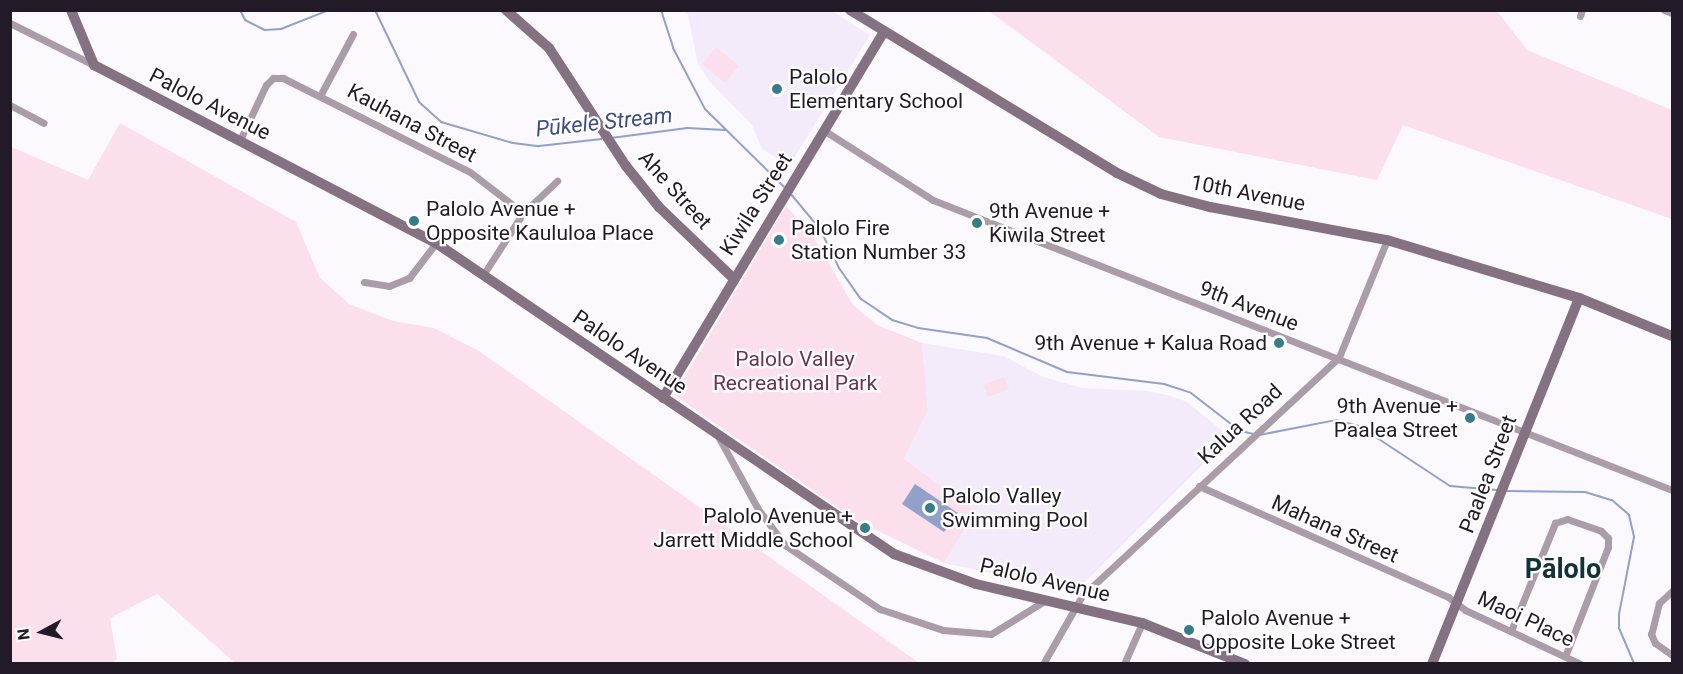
<!DOCTYPE html>
<meta charset="utf-8">
<style>
body{margin:0}
#map{position:relative;width:1683px;height:674px;overflow:hidden;background:#fbf8fe;font-family:Roboto,sans-serif}
div>[style]{position:absolute}
.built>*{inset:0;background:#f3eafa}
.green>*{inset:0;background:#fcdfec}
.water>*{inset:0;background:#92a0ca}
.stream>*{height:2px;margin:-1px;padding:0 1px;transform-origin:1px;border-radius:1px;background:#92a0ca}
.street>*{height:7px;margin:-3.5px;padding:0 3.5px;transform-origin:3.5px;border-radius:3.5px;background:#aa9da9}
.secondary>*{height:10px;margin:-5px;padding:0 5px;transform-origin:5px;border-radius:5px;background:#847282}
.dots>*{width:16px;height:16px;translate:-50% -50%;box-sizing:border-box;border:3px solid #fff;border-radius:50%}
span{translate:-50% -50%;white-space:nowrap;text-align:center;line-height:1.15;-webkit-text-stroke:4.5px #fff;paint-order:stroke}
.poi-label{font-size:21px;color:#221b27}
.left{translate:0 -50%;text-align:left}
.right{translate:-100% -50%;text-align:right}
.street-label{font-size:21px;color:#221b27}
.park-label{font-size:21px;color:#6e3352}
.water-label{font-size:22px;color:#3e4e85;font-style:italic}
.district-label{font-size:27px;color:#113339;font-weight:700}
.frame{position:absolute;inset:0;border:12px solid #221b27;pointer-events:none}
.north{position:absolute;left:12px;top:602px;width:60px;height:60px;-webkit-text-stroke:4px #fff;paint-order:stroke;rotate:263deg;font-size:16px;font-weight:700;line-height:24px;text-align:center;color:#221b27}
.north::after{content:'';display:block;margin:auto;width:21px;height:27px;background:#221b27;clip-path:polygon(50% 0,100% 100%,50% 72%,0 100%)}
</style>
<div id="map">
<div class="built">
<i style="clip-path:polygon(682px 11px,832px 11px,870px 35px,789px 166px,762px 149px,752px 125px,710px 82px,698px 64px,688px 14px)"></i>
<i style="clip-path:polygon(922px 343px,1003px 356px,1043px 377px,1082px 388px,1148px 391px,1171px 396px,1187px 402px,1230px 437px,1076px 591px,944px 563px,976px 511px,904px 459px,928px 410px)"></i>
</div>
<div class="green">
<i style="clip-path:polygon(989px 11px,1497px 11px,1527px 50px,1672px 110px,1672px 219px,1403px 125px,1377px 180px,1159px 137px)"></i>
<i style="clip-path:polygon(716px 47px,739px 66px,725px 83px,702px 64px)"></i>
<i style="clip-path:polygon(120px 123px,296px 222px,320px 278px,349px 304px,393px 321px,434px 328px,479px 351px,919px 663px,235px 663px,157px 594px,110px 618px,117px 659px,111px 663px,11px 663px,11px 147px,88px 180px)"></i>
<i style="clip-path:polygon(786px 206px,812px 234px,853px 305px,877px 325px,922px 343px,928px 410px,904px 459px,976px 511px,944px 563px,856px 520px,674px 395px)"></i>
<i style="clip-path:polygon(1004px 377px,1009px 389px,988px 397px,983px 385px)"></i>
</div>
<div class="water">
<i style="clip-path:polygon(915px 484px,958px 513px,944px 532px,902px 504px)"></i>
</div>
<div class="stream">
<i style="left:240px;top:10px;width:11px;rotate:63deg"></i>
<i style="left:245px;top:20px;width:22px;rotate:27deg"></i>
<i style="left:265px;top:30px;width:16px;rotate:-4deg"></i>
<i style="left:281px;top:29px;width:52px;rotate:-21.6deg"></i>
<i style="left:375px;top:10px;width:102px;rotate:64.4deg"></i>
<i style="left:419px;top:102px;width:30px;rotate:42deg"></i>
<i style="left:441px;top:122px;width:75px;rotate:16.3deg"></i>
<i style="left:513px;top:143px;width:26px;rotate:7deg"></i>
<i style="left:539px;top:146px;width:63px;rotate:-6.3deg"></i>
<i style="left:661px;top:10px;width:40px;rotate:72deg"></i>
<i style="left:673px;top:48px;width:69px;rotate:62.3deg"></i>
<i style="left:705px;top:109px;width:114px;rotate:44.6deg"></i>
<i style="left:611px;top:138px;width:77px;rotate:-7.5deg"></i>
<i style="left:687px;top:128px;width:38px;rotate:3deg"></i>
<i style="left:790px;top:193px;width:47px;rotate:50.2deg"></i>
<i style="left:820px;top:229px;width:43px;rotate:64deg"></i>
<i style="left:839px;top:268px;width:38px;rotate:55deg"></i>
<i style="left:861px;top:299px;width:37px;rotate:34deg"></i>
<i style="left:892px;top:320px;width:27px;rotate:17deg"></i>
<i style="left:918px;top:328px;width:70px;rotate:8.2deg"></i>
<i style="left:987px;top:338px;width:87px;rotate:23deg"></i>
<i style="left:1067px;top:372px;width:98px;rotate:7.1deg"></i>
<i style="left:1164px;top:384px;width:28px;rotate:18deg"></i>
<i style="left:1191px;top:393px;width:62px;rotate:37.8deg"></i>
<i style="left:1240px;top:431px;width:14px;rotate:12deg"></i>
<i style="left:1259px;top:435px;width:78px;rotate:-11deg"></i>
<i style="left:1336px;top:420px;width:24px;rotate:15deg"></i>
<i style="left:1359px;top:426px;width:109px;rotate:33.4deg"></i>
<i style="left:1450px;top:486px;width:47px;rotate:4.9deg"></i>
<i style="left:1506px;top:491px;width:79px;rotate:0.7deg"></i>
<i style="left:1585px;top:492px;width:28px;rotate:17deg"></i>
<i style="left:1612px;top:500px;width:23px;rotate:41deg"></i>
<i style="left:1629px;top:515px;width:23px;rotate:77deg"></i>
<i style="left:1634px;top:537px;width:78px;rotate:101deg"></i>
<i style="left:1619px;top:614px;width:14px;rotate:90deg"></i>
<i style="left:1619px;top:628px;width:39px;rotate:67deg"></i>
</div>
<div class="street">
<i style="left:1664px;top:10px;width:9px;rotate:21deg"></i>
<i style="left:1580px;top:16px;width:6px;rotate:-72deg"></i>
<i style="left:10px;top:23px;width:94px;rotate:26.6deg"></i>
<i style="left:321px;top:94px;width:68px;rotate:-61.9deg"></i>
<i style="left:10px;top:105px;width:38px;rotate:28deg"></i>
<i style="left:825px;top:131px;width:128px;rotate:32.6deg"></i>
<i style="left:933px;top:200px;width:794px;rotate:21.43deg"></i>
<i style="left:240px;top:140px;width:61px;rotate:-64.7deg"></i>
<i style="left:266px;top:85px;width:10px;rotate:-45deg"></i>
<i style="left:273px;top:78px;width:10px"></i>
<i style="left:283px;top:78px;width:209px;rotate:26.7deg"></i>
<i style="left:470px;top:172px;width:67px;rotate:37.7deg"></i>
<i style="left:523px;top:213px;width:74px;rotate:122.8deg"></i>
<i style="left:523px;top:213px;width:47px;rotate:-43.3deg"></i>
<i style="left:364px;top:282px;width:25px;rotate:9deg"></i>
<i style="left:389px;top:286px;width:22px;rotate:-22deg"></i>
<i style="left:409px;top:278px;width:44px;rotate:-52.4deg"></i>
<i style="left:718px;top:436px;width:83px;rotate:61.3deg"></i>
<i style="left:758px;top:509px;width:45px;rotate:53.1deg"></i>
<i style="left:785px;top:545px;width:115px;rotate:34deg"></i>
<i style="left:880px;top:609px;width:66px;rotate:18.4deg"></i>
<i style="left:943px;top:630px;width:48px;rotate:4.8deg"></i>
<i style="left:991px;top:634px;width:65px;rotate:-31.7deg"></i>
<i style="left:1199px;top:486px;width:273px;rotate:24deg"></i>
<i style="left:1448px;top:597px;width:21px;rotate:37deg"></i>
<i style="left:1465px;top:610px;width:128px;rotate:25deg"></i>
<i style="left:1672px;top:591px;width:18px;rotate:137deg"></i>
<i style="left:1659px;top:603px;width:32px;rotate:104deg"></i>
<i style="left:1651px;top:634px;width:10px;rotate:66deg"></i>
<i style="left:1655px;top:643px;width:21px;rotate:35deg"></i>
<i style="left:1511px;top:631px;width:117px;rotate:-67.8deg"></i>
<i style="left:1555px;top:523px;width:13px;rotate:-18deg"></i>
<i style="left:1567px;top:519px;width:36px;rotate:19deg"></i>
<i style="left:1601px;top:531px;width:10px;rotate:45deg"></i>
<i style="left:1608px;top:538px;width:9px;rotate:90deg"></i>
<i style="left:1608px;top:547px;width:115px;rotate:111.4deg"></i>
<i style="left:1043px;top:664px;width:78px;rotate:-60.2deg"></i>
<i style="left:1082px;top:596px;width:351px;rotate:-42.9deg"></i>
<i style="left:1339px;top:357px;width:126px;rotate:-67.7deg"></i>
<i style="left:1124px;top:664px;width:45px;rotate:-66.3deg"></i>
</div>
<div class="secondary">
<i style="left:71px;top:10px;width:60px;rotate:67.3deg"></i>
<i style="left:94px;top:65px;width:386px;rotate:27.5deg"></i>
<i style="left:436px;top:243px;width:554px;rotate:34.18deg"></i>
<i style="left:894px;top:554px;width:87px;rotate:20.1deg"></i>
<i style="left:976px;top:584px;width:171px;rotate:13.2deg"></i>
<i style="left:1142px;top:623px;width:111px;rotate:21.7deg"></i>
<i style="left:506px;top:10px;width:57px;rotate:41.5deg"></i>
<i style="left:549px;top:48px;width:141px;rotate:56.9deg"></i>
<i style="left:626px;top:166px;width:53px;rotate:51.2deg"></i>
<i style="left:659px;top:207px;width:103px;rotate:43.8deg"></i>
<i style="left:850px;top:10px;width:313px;rotate:31.4deg"></i>
<i style="left:1117px;top:173px;width:49px;rotate:25.5deg"></i>
<i style="left:1161px;top:194px;width:51px;rotate:14.9deg"></i>
<i style="left:1210px;top:207px;width:180px;rotate:10.6deg"></i>
<i style="left:1387px;top:240px;width:201px;rotate:16.8deg"></i>
<i style="left:1579px;top:298px;width:100px;rotate:22.2deg"></i>
<i style="left:663px;top:398px;width:428px;rotate:-58.9deg"></i>
<i style="left:1432px;top:664px;width:394px;rotate:-68.1deg"></i>
</div>
<div class="dots">
<i style="left:777px;top:89px;background:#377d89"></i>
<i style="left:414px;top:221px;background:#377d89"></i>
<i style="left:977px;top:223px;background:#377d89"></i>
<i style="left:779px;top:240px;background:#377d89"></i>
<i style="left:1279px;top:343px;background:#377d89"></i>
<i style="left:1470px;top:418px;background:#377d89"></i>
<i style="left:930px;top:508px;background:#377d89"></i>
<i style="left:865px;top:528px;background:#377d89"></i>
<i style="left:1189px;top:630px;background:#377d89"></i>
</div>
<div class="poi-label">
<span class="left" style="left:789px;top:89px">Palolo<br>Elementary School</span>
<span class="left" style="left:426px;top:221px">Palolo Avenue +<br>Opposite Kaululoa Place</span>
<span class="left" style="left:989px;top:223px">9th Avenue +<br>Kiwila Street</span>
<span class="left" style="left:791px;top:240px">Palolo Fire<br>Station Number 33</span>
<span class="right" style="left:1267px;top:343px">9th Avenue + Kalua Road</span>
<span class="right" style="left:1458px;top:418px">9th Avenue +<br>Paalea Street</span>
<span class="left" style="left:942px;top:508px">Palolo Valley<br>Swimming Pool</span>
<span class="right" style="left:853px;top:528px">Palolo Avenue +<br>Jarrett Middle School</span>
<span class="left" style="left:1201px;top:630px">Palolo Avenue +<br>Opposite Loke Street</span>
</div>
<div class="street-label">
<span style="left:210px;top:104px;rotate:27deg">Palolo Avenue</span>
<span style="left:412px;top:123px;rotate:28deg">Kauhana Street</span>
<span style="left:675px;top:190px;rotate:48deg">Ahe Street</span>
<span style="left:1248px;top:193px;rotate:11deg">10th Avenue</span>
<span style="left:756px;top:204px;rotate:-58deg">Kiwila Street</span>
<span style="left:1249px;top:306px;rotate:21deg">9th Avenue</span>
<span style="left:630px;top:352px;rotate:34deg">Palolo Avenue</span>
<span style="left:1240px;top:424px;rotate:-43deg">Kalua Road</span>
<span style="left:1488px;top:474px;rotate:-69deg">Paalea Street</span>
<span style="left:1335px;top:529px;rotate:24deg">Mahana Street</span>
<span style="left:1045px;top:580px;rotate:13deg">Palolo Avenue</span>
<span style="left:1526px;top:619px;rotate:25deg">Maoi Place</span>
</div>
<div class="park-label">
<span style="left:795px;top:371px">Palolo Valley<br>Recreational Park</span>
</div>
<div class="water-label">
<span style="left:604px;top:122px;rotate:-6deg">Pūkele Stream</span>
</div>
<div class="district-label">
<span style="left:1563px;top:570px">Pālolo</span>
</div>
<div class="frame"></div>
<div class="north">N</div>
</div>
